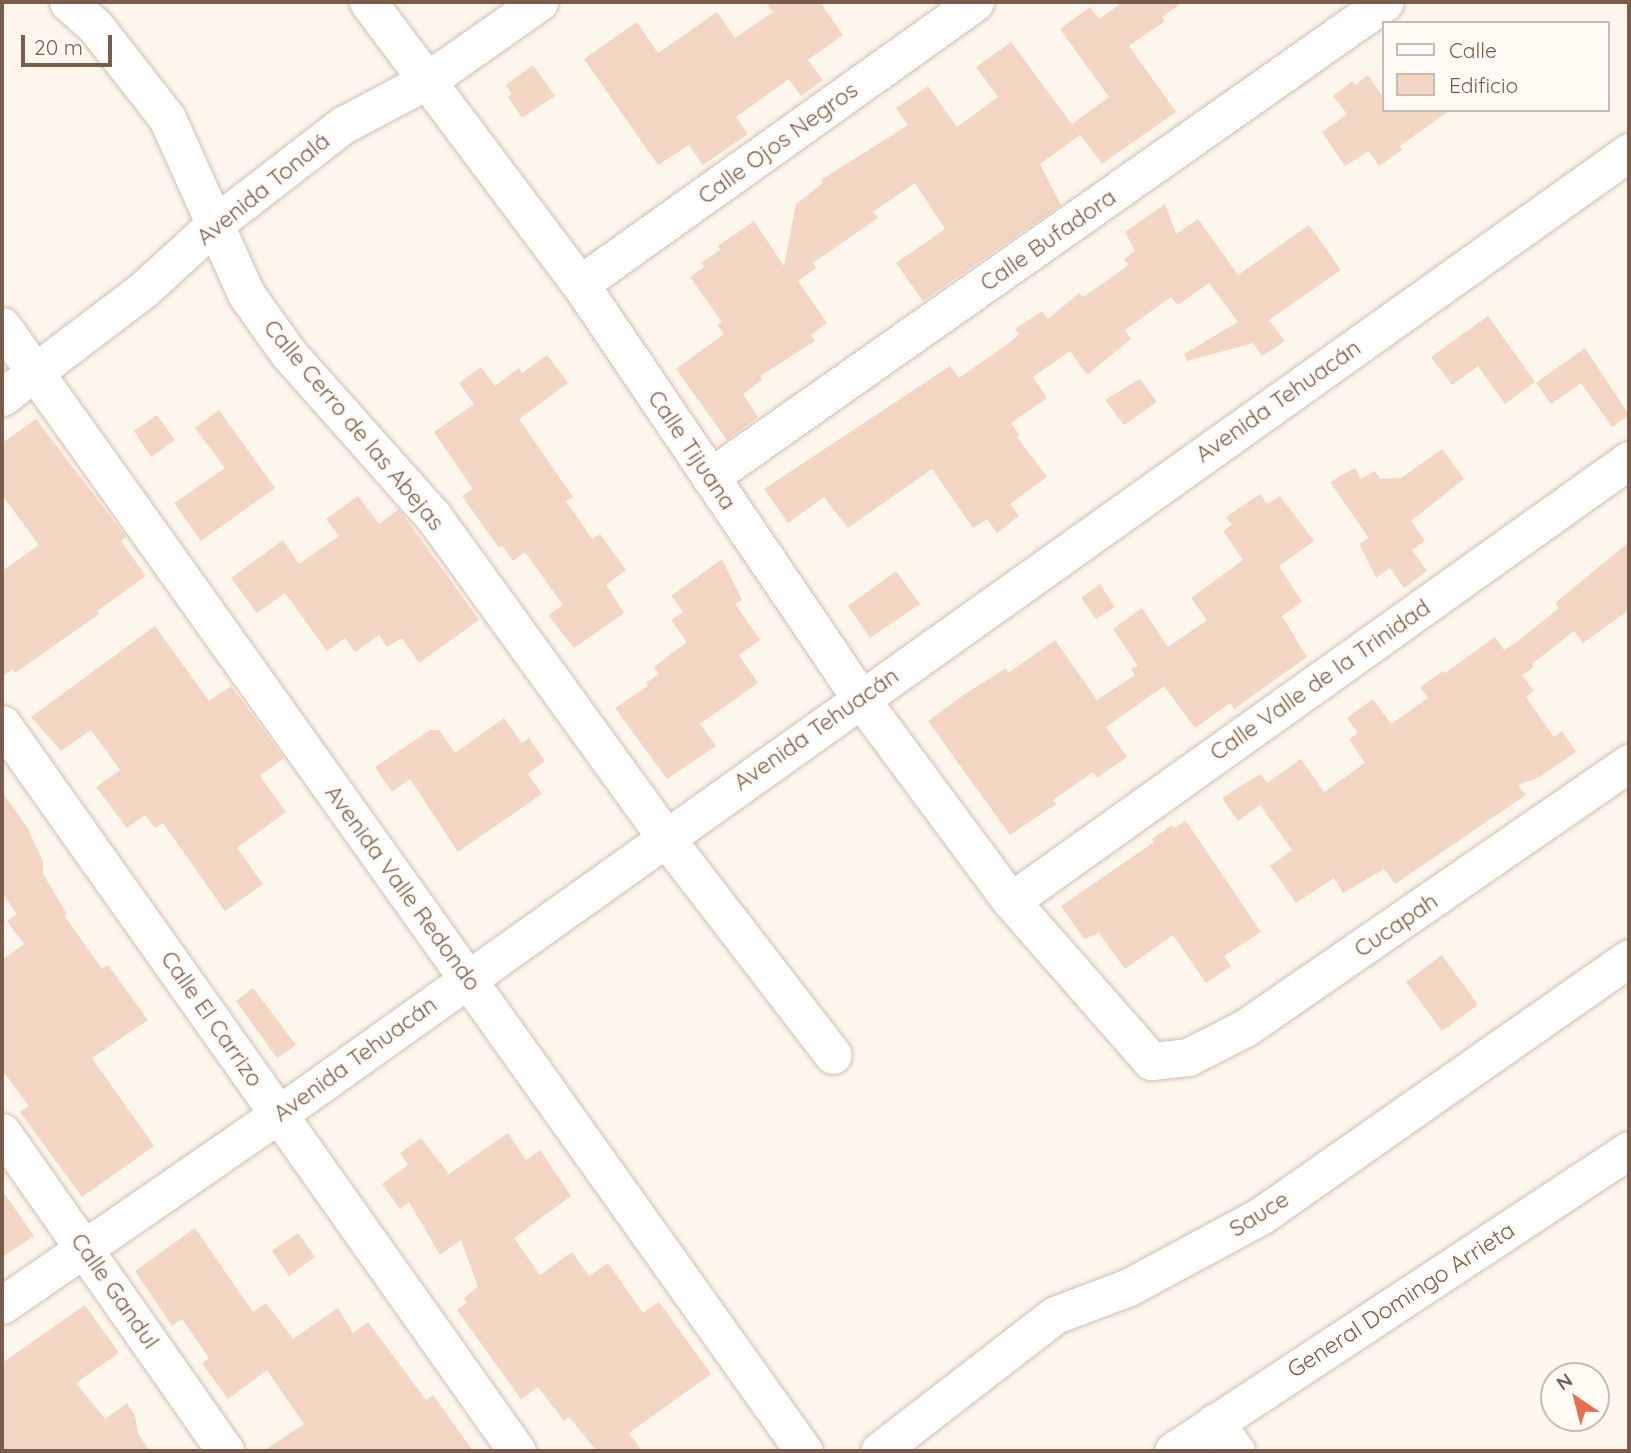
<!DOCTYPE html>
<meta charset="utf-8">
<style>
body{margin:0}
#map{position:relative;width:1631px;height:1453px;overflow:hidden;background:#fdf6ec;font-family:Quicksand,sans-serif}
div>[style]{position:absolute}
.building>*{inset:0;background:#f3d5c3}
.roads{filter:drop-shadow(0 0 2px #d1beb0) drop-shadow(0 0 2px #d1beb0)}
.minor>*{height:37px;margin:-18.5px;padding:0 18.5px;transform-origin:18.5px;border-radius:18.5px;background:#fff}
span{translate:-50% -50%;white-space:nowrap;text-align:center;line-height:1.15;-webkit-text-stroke:5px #fffaf3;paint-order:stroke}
.street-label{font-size:23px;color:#7a5c4d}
.frame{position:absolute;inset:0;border:4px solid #7a5c4d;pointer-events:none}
.legend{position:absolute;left:1382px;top:21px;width:228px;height:91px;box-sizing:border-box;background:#fffaf3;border:2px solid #cabbb1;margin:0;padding:9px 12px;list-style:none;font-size:21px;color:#7a5c4d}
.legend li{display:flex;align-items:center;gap:14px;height:35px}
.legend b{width:35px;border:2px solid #cabbb1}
.north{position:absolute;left:1540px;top:1362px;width:70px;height:70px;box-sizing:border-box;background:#fffaf3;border:2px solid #cabbb1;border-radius:50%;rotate:325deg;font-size:19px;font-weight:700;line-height:28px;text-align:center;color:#7a5c4d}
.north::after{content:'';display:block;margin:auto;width:24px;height:32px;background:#e76f51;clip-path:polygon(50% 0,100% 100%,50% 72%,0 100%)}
.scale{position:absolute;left:21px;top:35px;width:91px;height:32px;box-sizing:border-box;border:4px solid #7a5c4d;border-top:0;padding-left:9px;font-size:21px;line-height:24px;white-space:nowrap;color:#7a5c4d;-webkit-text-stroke:5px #fffaf3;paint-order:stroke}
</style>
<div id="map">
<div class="building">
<i style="clip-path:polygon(765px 2px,820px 2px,843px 35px,808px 60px,823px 80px,801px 96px,789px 79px,736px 117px,748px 134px,703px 165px,689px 145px,658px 165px,584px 59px,637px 22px,658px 53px,717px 12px,735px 38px,773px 12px)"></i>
<i style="clip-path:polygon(1123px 2px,1183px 2px,1162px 17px,1165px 21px,1129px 46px,1176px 112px,1102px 164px,1072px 124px,1109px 97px,1060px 29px,1090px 7px,1099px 19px)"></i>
<i style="clip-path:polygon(1011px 42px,1080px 135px,1040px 164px,1061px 205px,923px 301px,896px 263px,945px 229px,915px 183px,873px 212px,878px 218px,813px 263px,816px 268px,798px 281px,827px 323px,811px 335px,815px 341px,760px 376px,762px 380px,743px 394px,758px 417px,727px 440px,676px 369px,724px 334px,717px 325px,722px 322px,690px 277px,704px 267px,701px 263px,720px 250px,718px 246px,754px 221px,784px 266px,796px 204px,823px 183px,821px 180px,908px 125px,896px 108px,928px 86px,957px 127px,998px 97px,976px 67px)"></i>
<i style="clip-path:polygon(533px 65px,555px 96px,522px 118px,508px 97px,512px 94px,506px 85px)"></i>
<i style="clip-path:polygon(1368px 75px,1384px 99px,1384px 110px,1450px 110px,1400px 146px,1402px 150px,1379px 166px,1369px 151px,1345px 166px,1322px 132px,1347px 114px,1333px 96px,1353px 81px,1355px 85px)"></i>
<i style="clip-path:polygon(1165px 204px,1176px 234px,1198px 219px,1238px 275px,1309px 225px,1341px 270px,1269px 320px,1285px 341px,1262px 356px,1253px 343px,1187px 361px,1184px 354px,1238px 322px,1209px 283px,1178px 305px,1171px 297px,1125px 330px,1131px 339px,1087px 375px,1070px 351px,1033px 377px,1047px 398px,1011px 423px,1020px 436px,1017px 437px,1047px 477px,1010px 504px,1019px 516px,997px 533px,987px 519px,973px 528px,932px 469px,848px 528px,824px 497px,788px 523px,764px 489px,950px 366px,959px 378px,1008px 344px,1019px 334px,1015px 329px,1042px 311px,1048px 319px,1079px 293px,1083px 297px,1125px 268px,1128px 264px,1124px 259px,1135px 251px,1125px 232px)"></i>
<i style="clip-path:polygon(1488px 316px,1535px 382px,1505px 404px,1478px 366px,1452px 385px,1431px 357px)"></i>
<i style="clip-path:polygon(1585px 348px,1629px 415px,1612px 427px,1581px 383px,1551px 404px,1536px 383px)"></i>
<i style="clip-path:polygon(547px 355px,568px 383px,519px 419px,573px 497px,566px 501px,592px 539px,600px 534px,626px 570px,606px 585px,624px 613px,574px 648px,548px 615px,563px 605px,525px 552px,513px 561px,502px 545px,499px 548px,462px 496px,473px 489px,434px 432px,474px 404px,459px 383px,481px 367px,495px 386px,519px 368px,522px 373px)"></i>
<i style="clip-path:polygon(1140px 379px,1157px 402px,1124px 425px,1105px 400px)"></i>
<i style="clip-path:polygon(219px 410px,275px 488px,201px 541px,174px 503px,225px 468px,195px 428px)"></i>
<i style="clip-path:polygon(157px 415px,175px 440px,151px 457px,134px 431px)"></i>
<i style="clip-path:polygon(36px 419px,126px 537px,121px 541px,146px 576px,97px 611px,99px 614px,15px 673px,13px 669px,2px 677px,2px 571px,39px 545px,2px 495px,2px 443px)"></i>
<i style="clip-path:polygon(1442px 449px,1464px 479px,1411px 521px,1425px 541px,1412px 550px,1427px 571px,1404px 588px,1390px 568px,1376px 578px,1359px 544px,1369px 538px,1330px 482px,1355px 468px,1361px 479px,1375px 471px,1380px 479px,1401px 478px)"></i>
<i style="clip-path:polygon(1260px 494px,1267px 504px,1280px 496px,1314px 541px,1279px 566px,1302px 602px,1282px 616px,1307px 657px,1234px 709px,1230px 703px,1195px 728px,1164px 686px,1106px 727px,1127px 757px,1097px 778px,1093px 772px,1053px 800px,1056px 804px,1010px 835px,928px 721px,965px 694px,1006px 668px,1008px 673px,1055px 640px,1097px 700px,1135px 675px,1131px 669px,1138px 666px,1113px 629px,1142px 608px,1168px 647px,1207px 620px,1191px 598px,1243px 560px,1223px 531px,1232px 525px,1226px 517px)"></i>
<i style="clip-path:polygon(358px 496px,379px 524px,399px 509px,479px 620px,419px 663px,402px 638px,387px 647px,379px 635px,355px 652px,345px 638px,327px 651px,285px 593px,257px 613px,231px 578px,283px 540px,299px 564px,339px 536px,326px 519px)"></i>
<i style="clip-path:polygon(1629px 542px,1629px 610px,1583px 643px,1574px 631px,1532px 664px,1533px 668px,1522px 675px,1534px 691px,1526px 697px,1554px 737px,1562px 731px,1576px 752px,1539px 777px,1518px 785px,1526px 795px,1395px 884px,1384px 869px,1343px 893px,1334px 878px,1296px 903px,1270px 866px,1292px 850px,1260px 805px,1238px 821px,1222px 798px,1260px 774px,1267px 783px,1301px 759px,1324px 792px,1365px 763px,1349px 739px,1358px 733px,1347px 718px,1373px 699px,1391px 724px,1428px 698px,1420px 687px,1443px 671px,1445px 673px,1495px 637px,1504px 650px,1518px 641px,1559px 608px,1555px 603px)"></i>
<i style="clip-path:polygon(722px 559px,742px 600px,735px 604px,760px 640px,739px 655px,758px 683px,700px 724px,716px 746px,667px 779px,615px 708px,648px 686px,646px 683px,659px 674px,654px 667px,687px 642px,671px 620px,683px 612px,671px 596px)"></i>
<i style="clip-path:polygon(896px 571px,920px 604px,870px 638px,848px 606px)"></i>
<i style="clip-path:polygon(1100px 584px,1115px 607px,1096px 619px,1081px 598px)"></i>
<i style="clip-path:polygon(155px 626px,209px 701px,231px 686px,284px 758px,260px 776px,286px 812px,237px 848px,263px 884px,225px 911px,163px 823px,155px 828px,145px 815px,127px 828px,96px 787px,120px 770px,91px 730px,61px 751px,31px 717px)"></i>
<i style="clip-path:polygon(504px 718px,522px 743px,529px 738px,545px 761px,528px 774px,542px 794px,458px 852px,410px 779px,392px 792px,375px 767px,430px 730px,439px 730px,455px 753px)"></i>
<i style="clip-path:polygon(2px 792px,27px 827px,43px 861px,43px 874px,67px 914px,64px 915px,102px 969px,108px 965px,148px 1020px,92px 1058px,154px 1146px,82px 1197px,20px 1112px,29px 1106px,2px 1070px,2px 960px,24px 944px,7px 921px,17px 914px,2px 893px)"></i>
<i style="clip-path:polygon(1186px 821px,1261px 932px,1224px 956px,1231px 966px,1206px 983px,1173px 935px,1125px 969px,1099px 933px,1084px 939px,1061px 906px,1154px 842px,1152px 839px,1172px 825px,1174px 828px)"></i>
<i style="clip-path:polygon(1442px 955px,1478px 1005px,1442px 1031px,1406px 982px)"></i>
<i style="clip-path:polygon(253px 988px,296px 1045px,277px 1058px,236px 1001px)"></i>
<i style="clip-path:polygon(508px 1133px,526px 1160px,540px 1150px,571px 1196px,514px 1238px,540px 1275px,572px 1252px,589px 1276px,608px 1263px,643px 1313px,659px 1302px,711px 1374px,629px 1433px,642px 1451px,597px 1451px,569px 1417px,564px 1421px,538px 1387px,521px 1399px,457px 1310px,467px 1303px,464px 1298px,478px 1287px,461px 1240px,440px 1255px,409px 1202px,400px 1209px,382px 1184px,408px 1165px,400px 1153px,421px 1138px,449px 1174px)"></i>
<i style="clip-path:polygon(2px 1190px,34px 1236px,2px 1257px)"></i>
<i style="clip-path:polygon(195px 1228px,253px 1312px,266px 1303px,293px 1339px,338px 1308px,353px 1333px,368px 1322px,426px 1400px,433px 1395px,473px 1451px,263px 1451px,304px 1424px,267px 1370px,228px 1399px,202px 1363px,209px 1358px,182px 1319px,172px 1326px,135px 1271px)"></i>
<i style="clip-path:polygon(298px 1233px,315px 1257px,289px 1276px,272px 1251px)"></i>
<i style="clip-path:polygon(85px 1305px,119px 1353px,76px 1383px,105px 1419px,127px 1403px,135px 1416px,138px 1434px,150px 1451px,2px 1451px,2px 1363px)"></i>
</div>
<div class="roads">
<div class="minor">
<i style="left:68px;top:2px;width:36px;rotate:42deg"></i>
<i style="left:95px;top:26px;width:117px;rotate:52deg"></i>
<i style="left:167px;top:118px;width:193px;rotate:65.8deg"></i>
<i style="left:246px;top:294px;width:74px;rotate:54.4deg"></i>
<i style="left:289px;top:354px;width:217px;rotate:48.4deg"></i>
<i style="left:433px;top:516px;width:396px;rotate:54.1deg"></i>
<i style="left:665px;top:837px;width:275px;rotate:52.4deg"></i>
<i style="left:368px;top:2px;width:353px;rotate:53.1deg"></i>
<i style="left:580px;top:284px;width:500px;rotate:55.9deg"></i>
<i style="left:860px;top:698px;width:253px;rotate:53.4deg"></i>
<i style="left:1011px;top:901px;width:213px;rotate:48.8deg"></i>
<i style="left:1151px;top:1061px;width:37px;rotate:-6deg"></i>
<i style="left:1188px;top:1057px;width:64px;rotate:-27deg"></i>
<i style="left:1245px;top:1028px;width:467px;rotate:-34.6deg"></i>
<i style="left:580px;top:284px;width:485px;rotate:-35.5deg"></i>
<i style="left:2px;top:326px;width:1382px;rotate:54.52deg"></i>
<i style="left:2px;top:397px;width:177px;rotate:-37.2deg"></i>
<i style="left:143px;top:290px;width:99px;rotate:-42.5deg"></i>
<i style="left:216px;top:223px;width:160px;rotate:-37.7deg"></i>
<i style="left:343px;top:125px;width:96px;rotate:-27.9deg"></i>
<i style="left:428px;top:80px;width:136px;rotate:-35.1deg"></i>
<i style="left:710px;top:477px;width:825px;rotate:-35.13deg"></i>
<i style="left:2px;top:724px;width:891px;rotate:54.69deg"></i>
<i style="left:1011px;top:901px;width:759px;rotate:-35.51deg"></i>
<i style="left:2px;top:1132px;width:389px;rotate:55deg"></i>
<i style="left:2px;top:1305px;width:336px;rotate:-34.6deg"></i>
<i style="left:279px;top:1114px;width:1658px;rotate:-35.47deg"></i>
<i style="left:1215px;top:1422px;width:36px;rotate:54deg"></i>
<i style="left:879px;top:1451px;width:222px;rotate:-37.7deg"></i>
<i style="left:1055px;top:1315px;width:79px;rotate:-20.7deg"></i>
<i style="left:1129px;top:1287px;width:151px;rotate:-28.4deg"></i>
<i style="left:1262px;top:1215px;width:448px;rotate:-35deg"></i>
<i style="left:1173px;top:1451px;width:546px;rotate:-33.43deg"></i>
</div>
</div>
<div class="street-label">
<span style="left:778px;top:143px;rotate:-36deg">Calle Ojos Negros</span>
<span style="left:263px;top:189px;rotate:-39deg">Avenida Tonalá</span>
<span style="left:1048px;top:240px;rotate:-35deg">Calle Bufadora</span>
<span style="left:1278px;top:401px;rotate:-35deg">Avenida Tehuacán</span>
<span style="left:354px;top:425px;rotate:50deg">Calle Cerro de las Abejas</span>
<span style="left:692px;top:450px;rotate:56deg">Calle Tijuana</span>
<span style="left:1320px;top:680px;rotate:-35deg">Calle Valle de la Trinidad</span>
<span style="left:816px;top:729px;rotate:-35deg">Avenida Tehuacán</span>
<span style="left:403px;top:888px;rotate:54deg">Avenida Valle Redondo</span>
<span style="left:1396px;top:925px;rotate:-34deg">Cucapah</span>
<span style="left:212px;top:1019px;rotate:55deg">Calle El Carrizo</span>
<span style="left:355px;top:1059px;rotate:-36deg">Avenida Tehuacán</span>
<span style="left:1259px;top:1214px;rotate:-32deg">Sauce</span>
<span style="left:115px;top:1291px;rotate:55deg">Calle Gandul</span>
<span style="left:1401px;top:1300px;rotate:-33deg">General Domingo Arrieta</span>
</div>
<div class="frame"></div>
<ul class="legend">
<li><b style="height:9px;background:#fff"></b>Calle</li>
<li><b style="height:19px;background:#f3d5c3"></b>Edificio</li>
</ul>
<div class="north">N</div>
<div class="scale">20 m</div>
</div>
